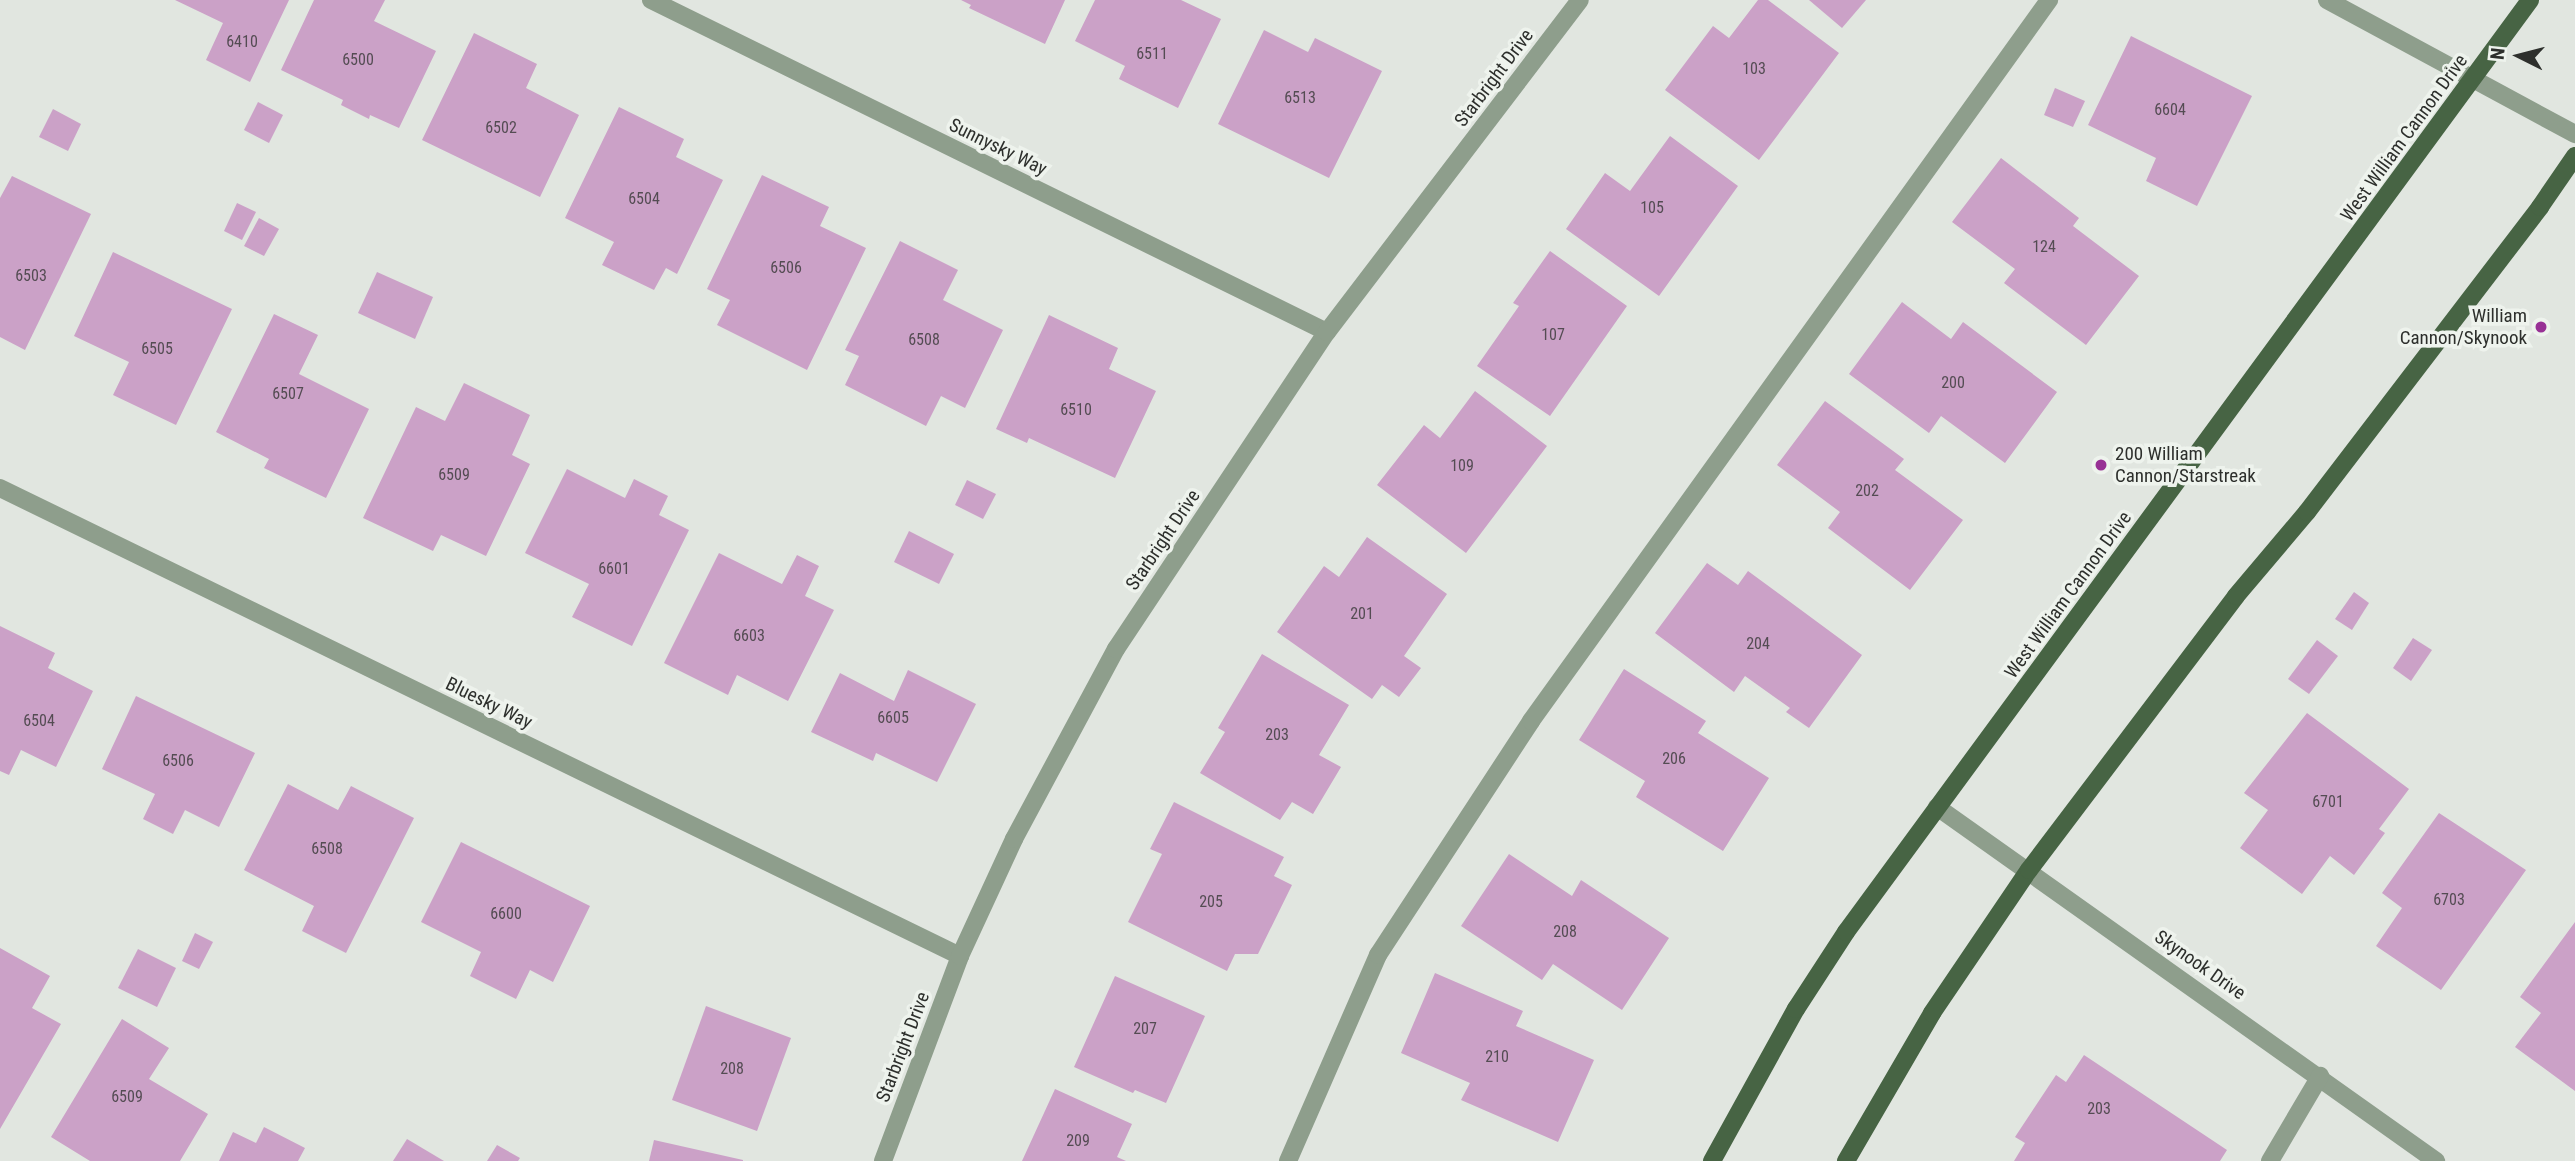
<!DOCTYPE html>
<style>
body{margin:0}
#map{position:relative;width:2575px;height:1161px;overflow:hidden;background:#e1e6e0;font-family:"Roboto Condensed",sans-serif}
div>[style]{position:absolute}
.building>*{inset:0;background:#cba1c7}
.minor>*{height:18px;margin:-9px;padding:0 9px;transform-origin:9px;border-radius:9px;background:#8e9e8c}
.major>*{height:18px;margin:-9px;padding:0 9px;transform-origin:9px;border-radius:9px;background:#476444}
.dots>*{width:19px;height:19px;translate:-50% -50%;box-sizing:border-box;border:4px solid #eef3ed;border-radius:50%}
span{translate:-50% -50%;white-space:nowrap;text-align:center;line-height:1.15;-webkit-text-stroke:7px #eef3ed;paint-order:stroke}
.number-label{font-size:16px;color:#544c53}
.number-label span{-webkit-text-stroke-width:0}
.street-label{font-size:19px;color:#2d2f2c}
.poi-label{font-size:19px;color:#2d2f2c}
.right{translate:-100% -50%;text-align:right}
.left{translate:0 -50%;text-align:left}
.north{position:absolute;left:2484px;top:21px;width:70px;height:70px;-webkit-text-stroke:5px #eef3ed;paint-order:stroke;rotate:276deg;font-size:19px;font-weight:700;line-height:28px;text-align:center;color:#2d2f2c}
.north::after{content:'';display:block;margin:auto;width:24px;height:32px;background:#2d2f2c;clip-path:polygon(50% 0,100% 100%,50% 72%,0 100%)}
</style>
<div id="map">
<div class="building">
<i style="clip-path:polygon(175px 0,289px 0,250px 82px,206px 60px,223px 23px)"></i>
<i style="clip-path:polygon(314px 0,385px 0,374px 21px,436px 51px,399px 128px,370px 115px,369px 119px,341px 105px,343px 100px,281px 70px)"></i>
<i style="clip-path:polygon(961px 0,1065px 0,1045px 44px,969px 8px,971px 5px)"></i>
<i style="clip-path:polygon(1095px 0,1181px 0,1221px 19px,1178px 108px,1119px 79px,1125px 66px,1075px 41px)"></i>
<i style="clip-path:polygon(1758px 0,1768px 0,1839px 53px,1759px 160px,1665px 90px,1713px 26px,1729px 38px)"></i>
<i style="clip-path:polygon(1809px 0,1866px 0,1842px 28px)"></i>
<i style="clip-path:polygon(1264px 30px,1308px 52px,1315px 38px,1382px 71px,1329px 178px,1218px 124px)"></i>
<i style="clip-path:polygon(474px 33px,537px 64px,526px 88px,579px 115px,540px 197px,422px 140px)"></i>
<i style="clip-path:polygon(2131px 36px,2252px 96px,2197px 206px,2146px 181px,2156px 158px,2088px 125px)"></i>
<i style="clip-path:polygon(2055px 88px,2085px 101px,2073px 127px,2044px 115px)"></i>
<i style="clip-path:polygon(258px 102px,283px 115px,269px 143px,244px 130px)"></i>
<i style="clip-path:polygon(619px 107px,684px 139px,676px 157px,723px 180px,677px 274px,666px 268px,654px 290px,602px 265px,614px 242px,565px 218px)"></i>
<i style="clip-path:polygon(53px 109px,81px 124px,68px 151px,39px 137px)"></i>
<i style="clip-path:polygon(1670px 136px,1738px 186px,1659px 296px,1566px 229px,1605px 173px,1630px 191px)"></i>
<i style="clip-path:polygon(2001px 158px,2079px 218px,2073px 226px,2139px 276px,2086px 345px,2004px 283px,2015px 269px,1952px 222px)"></i>
<i style="clip-path:polygon(762px 175px,829px 207px,820px 226px,866px 248px,807px 370px,717px 325px,730px 300px,707px 289px)"></i>
<i style="clip-path:polygon(12px 176px,91px 214px,25px 350px,0 337px,0 198px)"></i>
<i style="clip-path:polygon(237px 203px,256px 212px,242px 240px,224px 231px)"></i>
<i style="clip-path:polygon(259px 218px,279px 229px,264px 256px,244px 246px)"></i>
<i style="clip-path:polygon(900px 241px,958px 270px,943px 300px,1003px 330px,965px 408px,941px 396px,926px 426px,845px 385px,859px 356px,845px 350px)"></i>
<i style="clip-path:polygon(1550px 251px,1627px 306px,1550px 416px,1477px 366px,1519px 306px,1513px 303px)"></i>
<i style="clip-path:polygon(113px 252px,232px 309px,176px 425px,113px 395px,129px 362px,74px 336px)"></i>
<i style="clip-path:polygon(377px 272px,433px 297px,415px 339px,358px 313px)"></i>
<i style="clip-path:polygon(1902px 302px,1951px 339px,1963px 322px,2057px 392px,2005px 463px,1941px 416px,1929px 433px,1849px 374px)"></i>
<i style="clip-path:polygon(274px 314px,318px 335px,299px 374px,369px 409px,326px 498px,264px 468px,269px 459px,216px 432px)"></i>
<i style="clip-path:polygon(1049px 315px,1118px 348px,1109px 369px,1156px 391px,1115px 478px,1029px 438px,1027px 443px,996px 429px)"></i>
<i style="clip-path:polygon(464px 383px,530px 415px,512px 455px,530px 464px,486px 556px,441px 535px,433px 551px,363px 518px,416px 407px,445px 421px)"></i>
<i style="clip-path:polygon(1475px 391px,1547px 446px,1466px 553px,1377px 485px,1424px 425px,1440px 438px)"></i>
<i style="clip-path:polygon(1825px 401px,1904px 459px,1895px 470px,1963px 520px,1910px 590px,1828px 528px,1840px 512px,1777px 465px)"></i>
<i style="clip-path:polygon(567px 469px,625px 498px,634px 479px,668px 496px,659px 515px,689px 530px,632px 646px,572px 617px,589px 584px,525px 553px)"></i>
<i style="clip-path:polygon(967px 480px,996px 494px,983px 519px,955px 505px)"></i>
<i style="clip-path:polygon(909px 531px,954px 554px,939px 584px,894px 562px)"></i>
<i style="clip-path:polygon(1367px 537px,1447px 594px,1404px 656px,1421px 668px,1399px 697px,1382px 685px,1372px 699px,1277px 632px,1324px 566px,1339px 577px)"></i>
<i style="clip-path:polygon(719px 553px,782px 584px,797px 555px,819px 566px,805px 596px,834px 610px,788px 701px,737px 675px,728px 695px,664px 663px)"></i>
<i style="clip-path:polygon(1707px 563px,1738px 585px,1748px 571px,1862px 655px,1809px 728px,1786px 712px,1790px 708px,1745px 676px,1734px 692px,1655px 633px)"></i>
<i style="clip-path:polygon(2354px 592px,2369px 603px,2352px 630px,2335px 619px)"></i>
<i style="clip-path:polygon(0 626px,55px 653px,48px 668px,93px 691px,56px 767px,21px 750px,9px 775px,0 771px)"></i>
<i style="clip-path:polygon(2413px 638px,2432px 650px,2411px 681px,2393px 668px)"></i>
<i style="clip-path:polygon(2317px 640px,2338px 656px,2309px 694px,2288px 679px)"></i>
<i style="clip-path:polygon(1262px 654px,1349px 705px,1319px 755px,1341px 767px,1313px 814px,1292px 802px,1280px 820px,1200px 773px,1225px 732px,1218px 728px)"></i>
<i style="clip-path:polygon(1624px 669px,1706px 721px,1698px 733px,1769px 778px,1723px 851px,1636px 797px,1645px 781px,1579px 740px)"></i>
<i style="clip-path:polygon(908px 670px,976px 704px,937px 782px,876px 753px,873px 761px,811px 732px,840px 673px,894px 701px)"></i>
<i style="clip-path:polygon(136px 696px,255px 753px,219px 827px,185px 810px,173px 834px,143px 819px,155px 794px,102px 769px)"></i>
<i style="clip-path:polygon(2307px 713px,2409px 789px,2379px 829px,2385px 833px,2354px 875px,2330px 856px,2302px 894px,2240px 848px,2268px 810px,2244px 793px)"></i>
<i style="clip-path:polygon(288px 784px,338px 810px,351px 786px,414px 818px,346px 953px,302px 931px,314px 906px,244px 870px)"></i>
<i style="clip-path:polygon(1174px 802px,1284px 857px,1274px 876px,1292px 885px,1258px 954px,1235px 954px,1227px 971px,1128px 922px,1162px 854px,1150px 849px)"></i>
<i style="clip-path:polygon(2439px 813px,2526px 870px,2441px 990px,2376px 946px,2402px 908px,2382px 893px)"></i>
<i style="clip-path:polygon(461px 842px,590px 906px,553px 982px,530px 970px,516px 999px,470px 976px,481px 952px,421px 922px)"></i>
<i style="clip-path:polygon(1509px 854px,1572px 896px,1581px 880px,1669px 938px,1622px 1010px,1553px 964px,1542px 980px,1461px 926px)"></i>
<i style="clip-path:polygon(2575px 922px,2575px 1091px,2515px 1047px,2541px 1013px,2520px 997px)"></i>
<i style="clip-path:polygon(195px 933px,213px 942px,199px 969px,182px 961px)"></i>
<i style="clip-path:polygon(0 948px,50px 976px,32px 1008px,61px 1024px,0 1129px)"></i>
<i style="clip-path:polygon(138px 949px,176px 968px,157px 1007px,118px 988px)"></i>
<i style="clip-path:polygon(1435px 973px,1523px 1011px,1516px 1026px,1594px 1060px,1558px 1142px,1461px 1100px,1470px 1083px,1401px 1053px)"></i>
<i style="clip-path:polygon(1115px 976px,1205px 1016px,1166px 1103px,1135px 1090px,1133px 1093px,1074px 1067px)"></i>
<i style="clip-path:polygon(706px 1006px,791px 1038px,757px 1131px,672px 1100px)"></i>
<i style="clip-path:polygon(122px 1019px,169px 1048px,149px 1079px,208px 1114px,180px 1161px,90px 1161px,51px 1137px)"></i>
<i style="clip-path:polygon(2084px 1055px,2227px 1150px,2220px 1161px,2014px 1161px,2025px 1143px,2015px 1137px,2056px 1075px,2066px 1082px)"></i>
<i style="clip-path:polygon(1055px 1089px,1132px 1124px,1117px 1157px,1126px 1161px,1022px 1161px)"></i>
<i style="clip-path:polygon(264px 1127px,305px 1148px,298px 1161px,219px 1161px,233px 1132px,256px 1143px)"></i>
<i style="clip-path:polygon(407px 1139px,444px 1161px,393px 1161px)"></i>
<i style="clip-path:polygon(654px 1140px,743px 1160px,743px 1161px,649px 1161px)"></i>
<i style="clip-path:polygon(497px 1145px,520px 1158px,518px 1161px,487px 1161px)"></i>
</div>
<div class="minor">
<i style="left:651px;top:0;width:753px;rotate:26.16deg"></i>
<i style="left:2327px;top:0;width:282px;rotate:28.4deg"></i>
<i style="left:0;top:488px;width:1068px;rotate:25.99deg"></i>
<i style="left:1937px;top:807px;width:612px;rotate:35.35deg"></i>
<i style="left:883px;top:1161px;width:219px;rotate:-69.4deg"></i>
<i style="left:960px;top:956px;width:129px;rotate:-65.2deg"></i>
<i style="left:1014px;top:839px;width:216px;rotate:-61.8deg"></i>
<i style="left:1116px;top:649px;width:381px;rotate:-56.4deg"></i>
<i style="left:1327px;top:332px;width:417px;rotate:-52.7deg"></i>
<i style="left:1288px;top:1161px;width:225px;rotate:-66.4deg"></i>
<i style="left:1378px;top:955px;width:280px;rotate:-56.8deg"></i>
<i style="left:1531px;top:721px;width:888px;rotate:-54.3deg"></i>
<i style="left:2270px;top:1161px;width:99px;rotate:-59.5deg"></i>
</div>
<div class="major">
<i style="left:1712px;top:1161px;width:174px;rotate:-61.1deg"></i>
<i style="left:1796px;top:1009px;width:92px;rotate:-57deg"></i>
<i style="left:1846px;top:932px;width:1156px;rotate:-53.72deg"></i>
<i style="left:1846px;top:1161px;width:171px;rotate:-59.8deg"></i>
<i style="left:1932px;top:1013px;width:173px;rotate:-55.9deg"></i>
<i style="left:2029px;top:870px;width:343px;rotate:-52.9deg"></i>
<i style="left:2236px;top:596px;width:110px;rotate:-49.8deg"></i>
<i style="left:2307px;top:512px;width:384px;rotate:-52.6deg"></i>
<i style="left:2540px;top:207px;width:62px;rotate:-55.5deg"></i>
</div>
<div class="dots">
<i style="left:2541px;top:327px;background:#983195"></i>
<i style="left:2101px;top:465px;background:#983195"></i>
</div>
<div class="number-label">
<span style="left:242px;top:42px">6410</span>
<span style="left:1152px;top:54px">6511</span>
<span style="left:358px;top:60px">6500</span>
<span style="left:1754px;top:69px">103</span>
<span style="left:1300px;top:98px">6513</span>
<span style="left:2170px;top:110px">6604</span>
<span style="left:501px;top:128px">6502</span>
<span style="left:644px;top:199px">6504</span>
<span style="left:1652px;top:208px">105</span>
<span style="left:2044px;top:247px">124</span>
<span style="left:786px;top:268px">6506</span>
<span style="left:31px;top:276px">6503</span>
<span style="left:1553px;top:335px">107</span>
<span style="left:924px;top:340px">6508</span>
<span style="left:157px;top:349px">6505</span>
<span style="left:1953px;top:383px">200</span>
<span style="left:288px;top:394px">6507</span>
<span style="left:1076px;top:410px">6510</span>
<span style="left:1462px;top:466px">109</span>
<span style="left:454px;top:475px">6509</span>
<span style="left:1867px;top:491px">202</span>
<span style="left:614px;top:569px">6601</span>
<span style="left:1362px;top:614px">201</span>
<span style="left:749px;top:636px">6603</span>
<span style="left:1758px;top:644px">204</span>
<span style="left:893px;top:718px">6605</span>
<span style="left:39px;top:721px">6504</span>
<span style="left:1277px;top:735px">203</span>
<span style="left:1674px;top:759px">206</span>
<span style="left:178px;top:761px">6506</span>
<span style="left:2328px;top:802px">6701</span>
<span style="left:327px;top:849px">6508</span>
<span style="left:2449px;top:900px">6703</span>
<span style="left:1211px;top:902px">205</span>
<span style="left:506px;top:914px">6600</span>
<span style="left:1565px;top:932px">208</span>
<span style="left:1145px;top:1029px">207</span>
<span style="left:1497px;top:1057px">210</span>
<span style="left:732px;top:1069px">208</span>
<span style="left:127px;top:1097px">6509</span>
<span style="left:2099px;top:1109px">203</span>
<span style="left:1078px;top:1141px">209</span>
</div>
<div class="street-label">
<span style="left:1494px;top:78px;rotate:-53deg">Starbright Drive</span>
<span style="left:2404px;top:138px;rotate:-54deg">West William Cannon Drive</span>
<span style="left:998px;top:147px;rotate:26deg">Sunnysky Way</span>
<span style="left:1163px;top:540px;rotate:-56deg">Starbright Drive</span>
<span style="left:2068px;top:595px;rotate:-54deg">West William Cannon Drive</span>
<span style="left:489px;top:703px;rotate:26deg">Bluesky Way</span>
<span style="left:2200px;top:965px;rotate:35deg">Skynook Drive</span>
<span style="left:903px;top:1047px;rotate:-69deg">Starbright Drive</span>
</div>
<div class="poi-label">
<span class="right" style="left:2527px;top:327px">William<br>Cannon/Skynook</span>
<span class="left" style="left:2115px;top:465px">200 William<br>Cannon/Starstreak</span>
</div>
<div class="north">N</div>
</div>
